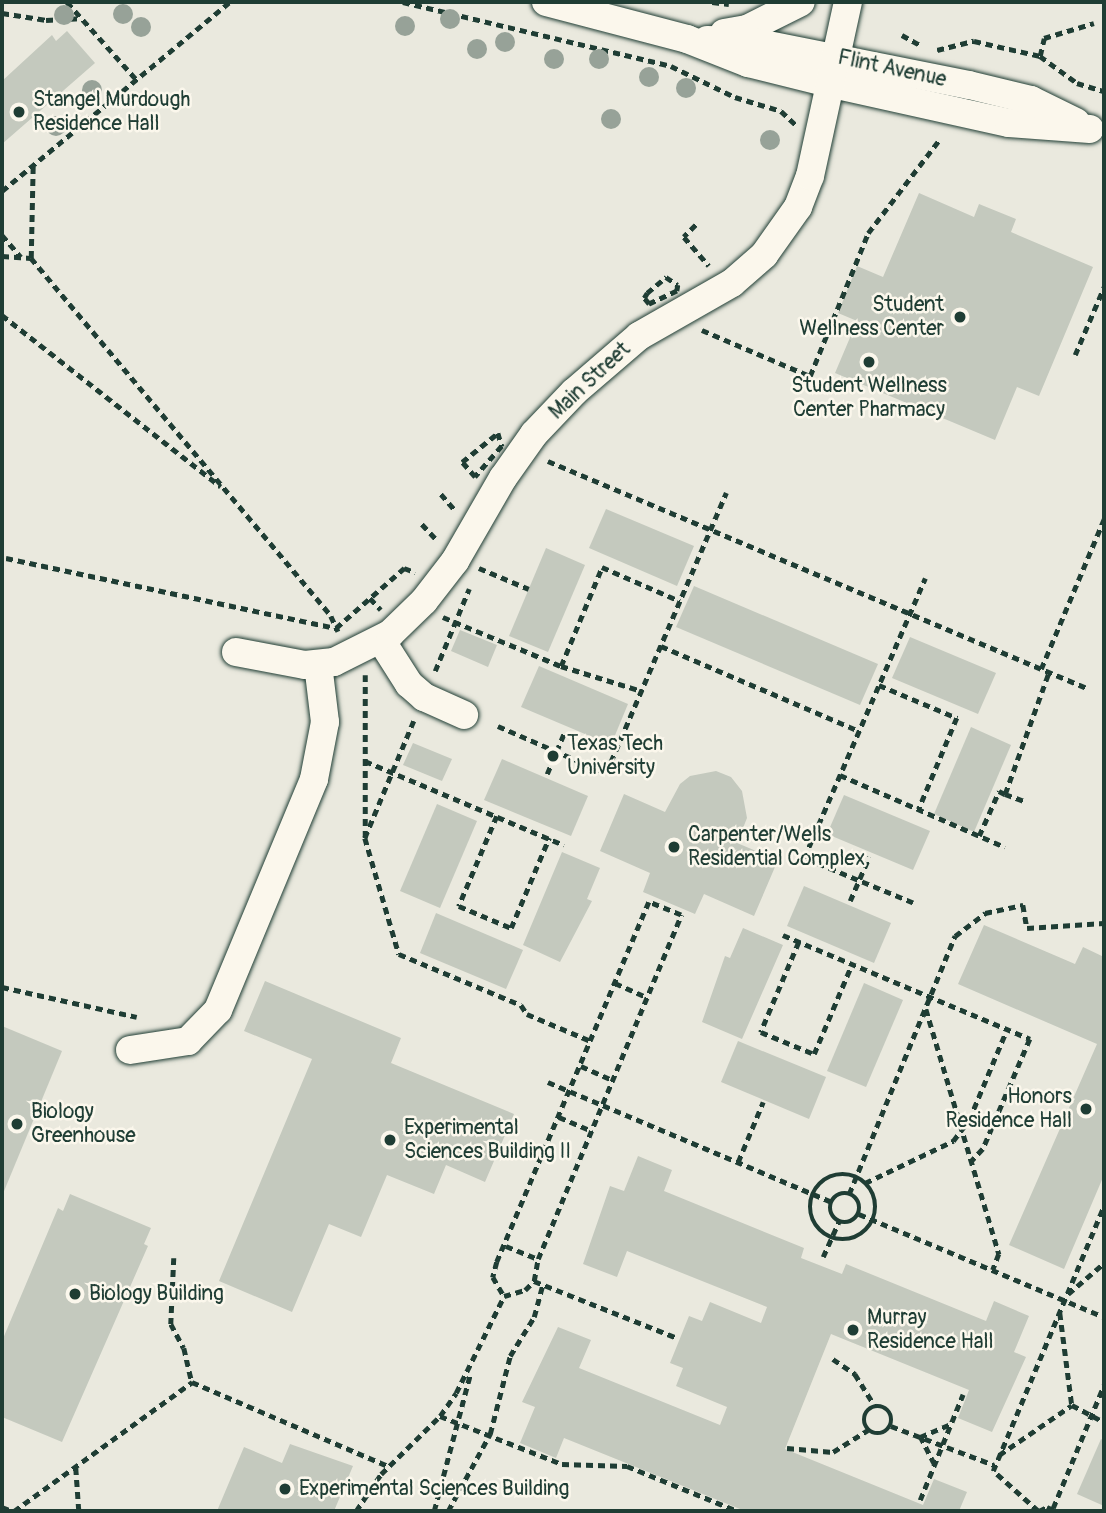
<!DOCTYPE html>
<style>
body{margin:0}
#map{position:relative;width:1106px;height:1513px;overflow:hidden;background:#fbf7ec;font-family:Pangolin,sans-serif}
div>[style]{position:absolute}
.built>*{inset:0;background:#eae9de}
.building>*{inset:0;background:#c4c9be}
.path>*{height:4.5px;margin-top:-2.25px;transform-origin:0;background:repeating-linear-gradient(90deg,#1f3d34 0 7px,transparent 0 12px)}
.path>.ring{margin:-2.25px;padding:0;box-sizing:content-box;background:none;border:4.5px solid #1f3d34;border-radius:50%}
.roads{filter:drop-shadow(0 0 2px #1f3d34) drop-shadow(0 0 2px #1f3d34)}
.minor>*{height:28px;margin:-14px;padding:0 14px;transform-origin:14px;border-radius:14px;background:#fbf7ec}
.trees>*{width:20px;height:20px;margin:-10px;border-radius:50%;background:#97a298}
.dots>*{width:19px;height:19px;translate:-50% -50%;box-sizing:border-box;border:4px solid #fbf7ec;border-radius:50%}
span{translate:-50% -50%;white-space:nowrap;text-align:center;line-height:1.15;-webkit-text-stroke:5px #fbf7ec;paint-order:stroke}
.street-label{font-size:21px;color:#1f3d34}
.poi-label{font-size:21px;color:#1f3d34}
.left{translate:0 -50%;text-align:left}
.right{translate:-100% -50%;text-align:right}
.frame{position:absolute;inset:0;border:4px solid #1f3d34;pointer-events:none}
</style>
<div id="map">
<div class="built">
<i style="clip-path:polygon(2px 2px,1104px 2px,1104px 1511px,2px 1511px)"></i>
</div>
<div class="building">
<i style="clip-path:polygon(67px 31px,95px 63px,2px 144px,2px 81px,52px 35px,56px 41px)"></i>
<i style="clip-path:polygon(919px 193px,974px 217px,979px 204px,1016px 219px,1011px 232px,1093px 267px,1039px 396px,1017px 387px,995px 440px,835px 373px,857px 321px,838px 313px,857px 266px,883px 277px)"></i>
<i style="clip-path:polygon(606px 509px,694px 546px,677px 586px,589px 548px)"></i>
<i style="clip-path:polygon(546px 548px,585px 565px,548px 652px,509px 636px)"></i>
<i style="clip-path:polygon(694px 586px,878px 664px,860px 705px,676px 627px)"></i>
<i style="clip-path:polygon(460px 630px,497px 645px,488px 667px,451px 651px)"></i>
<i style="clip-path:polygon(910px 637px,996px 673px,978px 714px,892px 678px)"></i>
<i style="clip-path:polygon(539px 666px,628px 704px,611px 745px,521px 707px)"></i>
<i style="clip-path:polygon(971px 727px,1011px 745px,974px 832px,934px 814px)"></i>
<i style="clip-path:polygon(413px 743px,452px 759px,442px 781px,403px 765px)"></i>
<i style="clip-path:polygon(502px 759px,588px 796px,571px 836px,484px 800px)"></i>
<i style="clip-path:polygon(716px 771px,731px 777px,742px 791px,747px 818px,737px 843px,778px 860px,754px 916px,704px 894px,695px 914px,643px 892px,650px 873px,600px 851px,624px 794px,665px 812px,680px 784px,690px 776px)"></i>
<i style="clip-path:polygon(844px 795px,930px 831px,913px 870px,827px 834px)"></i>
<i style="clip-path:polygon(437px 804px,477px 821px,440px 908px,400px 891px)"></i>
<i style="clip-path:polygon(562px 852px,600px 868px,587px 899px,592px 901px,560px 962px,523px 945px)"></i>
<i style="clip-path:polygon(804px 886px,891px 923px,874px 963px,787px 926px)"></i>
<i style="clip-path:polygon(436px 913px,523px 950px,506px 989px,420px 953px)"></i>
<i style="clip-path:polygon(984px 925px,1075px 964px,1083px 947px,1104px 957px,1104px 1175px,1064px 1269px,1009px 1245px,1097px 1044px,958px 984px)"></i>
<i style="clip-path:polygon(743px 928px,783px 945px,742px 1039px,702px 1022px,725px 956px,730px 958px)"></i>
<i style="clip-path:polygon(265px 981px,401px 1038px,391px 1063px,514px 1114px,485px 1182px,446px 1165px,434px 1194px,387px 1175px,361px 1237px,329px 1224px,292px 1312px,219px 1281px,312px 1059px,244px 1031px)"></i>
<i style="clip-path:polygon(864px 983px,903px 1000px,866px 1087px,827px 1071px)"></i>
<i style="clip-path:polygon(2px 1026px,62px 1051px,2px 1196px)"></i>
<i style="clip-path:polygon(738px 1041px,826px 1077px,809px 1119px,721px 1082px)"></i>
<i style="clip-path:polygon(638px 1156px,672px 1170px,664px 1191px,804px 1248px,801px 1258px,842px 1274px,846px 1264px,986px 1321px,994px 1301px,1029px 1316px,1014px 1352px,1026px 1357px,992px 1432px,958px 1418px,969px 1390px,831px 1334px,785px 1449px,923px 1505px,934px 1479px,967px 1492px,959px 1511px,745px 1511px,564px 1438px,556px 1458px,520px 1443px,535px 1407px,522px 1402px,558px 1327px,591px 1340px,579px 1368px,720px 1425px,727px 1407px,676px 1386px,683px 1368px,670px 1363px,689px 1316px,702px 1321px,710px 1302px,761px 1323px,767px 1307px,627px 1251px,617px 1277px,583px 1264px,610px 1186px,624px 1191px)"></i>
<i style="clip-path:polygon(70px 1194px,151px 1228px,144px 1244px,148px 1246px,62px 1442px,2px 1417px,2px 1341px,58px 1208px,63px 1211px)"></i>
<i style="clip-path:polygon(1101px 1439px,1104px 1441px,1104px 1506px,1077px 1494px)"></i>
<i style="clip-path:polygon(290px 1444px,353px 1466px,334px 1511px,217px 1511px,244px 1447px,282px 1463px)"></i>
</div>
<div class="path">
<i style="left:67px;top:2px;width:103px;rotate:48.1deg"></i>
<i style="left:403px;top:2px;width:276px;rotate:13.4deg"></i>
<i style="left:671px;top:66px;width:71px;rotate:25.8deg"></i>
<i style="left:735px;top:97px;width:48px;rotate:16.9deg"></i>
<i style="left:781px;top:111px;width:21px;rotate:43deg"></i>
<i style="left:712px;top:2px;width:17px;rotate:7deg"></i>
<i style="left:2px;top:13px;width:45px;rotate:9deg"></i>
<i style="left:46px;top:20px;width:34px;rotate:-3deg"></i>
<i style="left:902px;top:35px;width:23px;rotate:29deg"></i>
<i style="left:937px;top:50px;width:38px;rotate:-14deg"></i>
<i style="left:974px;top:41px;width:68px;rotate:12.8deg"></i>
<i style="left:1040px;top:56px;width:46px;rotate:36.1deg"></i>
<i style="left:1077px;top:83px;width:28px;rotate:17deg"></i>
<i style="left:1040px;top:56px;width:18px;rotate:-77deg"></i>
<i style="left:1044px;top:38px;width:52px;rotate:-16.7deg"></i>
<i style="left:2px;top:191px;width:296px;rotate:-39.7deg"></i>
<i style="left:696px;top:225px;width:17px;rotate:135deg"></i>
<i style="left:684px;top:237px;width:38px;rotate:49deg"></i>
<i style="left:2px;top:235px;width:29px;rotate:49deg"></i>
<i style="left:2px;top:256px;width:29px;rotate:4deg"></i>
<i style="left:31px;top:258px;width:467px;rotate:50deg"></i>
<i style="left:331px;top:616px;width:17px;rotate:65deg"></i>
<i style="left:31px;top:258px;width:92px;rotate:-88.8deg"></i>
<i style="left:666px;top:277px;width:14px;rotate:34deg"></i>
<i style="left:678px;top:285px;width:6px;rotate:99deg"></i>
<i style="left:677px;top:291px;width:31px;rotate:155deg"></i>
<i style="left:649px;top:304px;width:8px;rotate:-130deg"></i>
<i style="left:644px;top:298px;width:6px;rotate:-59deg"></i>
<i style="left:647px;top:293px;width:25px;rotate:-40deg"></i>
<i style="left:2px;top:315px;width:278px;rotate:38.1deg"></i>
<i style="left:702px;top:330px;width:117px;rotate:23.1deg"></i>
<i style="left:810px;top:376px;width:154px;rotate:-67.9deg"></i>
<i style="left:868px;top:233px;width:117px;rotate:-52.6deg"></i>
<i style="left:1075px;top:355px;width:74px;rotate:-66.9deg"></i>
<i style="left:498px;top:433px;width:14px;rotate:73deg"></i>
<i style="left:502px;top:446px;width:41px;rotate:131.1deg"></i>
<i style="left:475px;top:477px;width:20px;rotate:-131deg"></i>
<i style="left:462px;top:462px;width:46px;rotate:-38.9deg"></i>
<i style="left:548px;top:461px;width:587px;rotate:22.85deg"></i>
<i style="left:441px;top:494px;width:20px;rotate:49deg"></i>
<i style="left:422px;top:524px;width:23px;rotate:47deg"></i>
<i style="left:6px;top:558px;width:337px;rotate:12deg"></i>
<i style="left:336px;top:628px;width:91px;rotate:-41.4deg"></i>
<i style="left:404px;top:568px;width:12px;rotate:20deg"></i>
<i style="left:479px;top:568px;width:54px;rotate:22.8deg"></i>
<i style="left:370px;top:598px;width:16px;rotate:47deg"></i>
<i style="left:443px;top:617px;width:128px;rotate:22.6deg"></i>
<i style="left:561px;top:666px;width:85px;rotate:17.2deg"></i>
<i style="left:661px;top:646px;width:215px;rotate:23.2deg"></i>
<i style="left:561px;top:666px;width:107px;rotate:-67.5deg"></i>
<i style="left:602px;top:567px;width:85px;rotate:23.6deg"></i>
<i style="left:1041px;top:669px;width:163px;rotate:-67.2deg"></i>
<i style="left:435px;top:671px;width:89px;rotate:-67.5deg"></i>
<i style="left:879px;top:685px;width:85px;rotate:22.9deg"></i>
<i style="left:957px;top:718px;width:99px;rotate:112.7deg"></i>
<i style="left:414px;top:721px;width:127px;rotate:112.7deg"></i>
<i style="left:365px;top:838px;width:121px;rotate:73.7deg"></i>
<i style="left:399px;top:954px;width:132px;rotate:22.7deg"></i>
<i style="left:521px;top:1005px;width:11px;rotate:56deg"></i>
<i style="left:527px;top:1014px;width:69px;rotate:22.9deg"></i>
<i style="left:498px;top:726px;width:118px;rotate:23.5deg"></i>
<i style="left:606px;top:773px;width:305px;rotate:-66.8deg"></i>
<i style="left:365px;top:761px;width:216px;rotate:22.9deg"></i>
<i style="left:547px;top:774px;width:47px;rotate:-67.3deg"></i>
<i style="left:840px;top:775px;width:180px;rotate:23.6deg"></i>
<i style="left:1005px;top:794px;width:20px;rotate:20deg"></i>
<i style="left:497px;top:816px;width:98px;rotate:112.9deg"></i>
<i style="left:459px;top:906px;width:56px;rotate:22.9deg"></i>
<i style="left:511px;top:928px;width:98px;rotate:-67.1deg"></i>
<i style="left:979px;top:836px;width:49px;rotate:-66deg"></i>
<i style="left:999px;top:791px;width:7px;rotate:27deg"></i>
<i style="left:1005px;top:794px;width:130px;rotate:-70.2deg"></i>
<i style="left:365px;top:838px;width:163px;rotate:-90deg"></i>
<i style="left:850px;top:901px;width:48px;rotate:-66.6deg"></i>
<i style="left:913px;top:903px;width:118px;rotate:-157.6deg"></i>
<i style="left:804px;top:858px;width:305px;rotate:-66.6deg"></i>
<i style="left:783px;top:935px;width:268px;rotate:22.8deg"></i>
<i style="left:1030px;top:1039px;width:120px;rotate:113.1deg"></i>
<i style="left:983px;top:1149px;width:16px;rotate:133deg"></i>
<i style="left:799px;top:942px;width:98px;rotate:112.9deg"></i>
<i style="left:761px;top:1032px;width:57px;rotate:22.5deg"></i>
<i style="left:814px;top:1054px;width:98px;rotate:-67.1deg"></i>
<i style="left:615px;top:983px;width:35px;rotate:24deg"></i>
<i style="left:2px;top:987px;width:138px;rotate:12.5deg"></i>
<i style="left:926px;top:1009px;width:256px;rotate:73.4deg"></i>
<i style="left:999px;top:1254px;width:17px;rotate:111deg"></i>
<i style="left:581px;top:1066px;width:35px;rotate:24deg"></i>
<i style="left:548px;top:1082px;width:308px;rotate:22.9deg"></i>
<i style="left:559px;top:1117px;width:36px;rotate:23deg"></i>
<i style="left:738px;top:1162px;width:65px;rotate:-67.4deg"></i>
<i class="ring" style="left:810px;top:1174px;width:61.5px;height:61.5px"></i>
<i style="left:865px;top:1183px;width:98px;rotate:-25.5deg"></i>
<i style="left:953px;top:1141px;width:26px;rotate:-53deg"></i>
<i style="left:969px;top:1120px;width:99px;rotate:-67.3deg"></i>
<i class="ring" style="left:830px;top:1193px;width:25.5px;height:25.5px"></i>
<i style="left:849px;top:1194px;width:279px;rotate:-67.7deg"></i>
<i style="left:955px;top:936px;width:38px;rotate:-37deg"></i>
<i style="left:985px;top:913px;width:39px;rotate:-12deg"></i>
<i style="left:1023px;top:905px;width:23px;rotate:80deg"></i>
<i style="left:1027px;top:928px;width:77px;rotate:-3.7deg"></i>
<i style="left:859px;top:1214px;width:266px;rotate:22.8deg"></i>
<i style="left:506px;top:1246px;width:35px;rotate:22deg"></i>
<i style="left:823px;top:1257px;width:39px;rotate:-66deg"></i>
<i style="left:174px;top:1258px;width:66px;rotate:92.6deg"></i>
<i style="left:171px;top:1324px;width:27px;rotate:62deg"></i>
<i style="left:184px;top:1348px;width:35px;rotate:77deg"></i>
<i style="left:534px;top:1281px;width:152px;rotate:21.7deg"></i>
<i style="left:1068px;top:1294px;width:48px;rotate:-40.7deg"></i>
<i style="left:1060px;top:1313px;width:93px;rotate:82.6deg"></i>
<i style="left:833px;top:1359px;width:27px;rotate:34deg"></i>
<i style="left:855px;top:1374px;width:38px;rotate:58deg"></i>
<i style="left:192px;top:1382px;width:213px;rotate:23.2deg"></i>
<i class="ring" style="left:864px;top:1406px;width:23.5px;height:23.5px"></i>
<i style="left:440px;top:1416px;width:131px;rotate:21.5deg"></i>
<i style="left:562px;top:1464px;width:65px;rotate:1.8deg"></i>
<i style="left:627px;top:1466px;width:117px;rotate:22.2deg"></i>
<i style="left:891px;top:1426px;width:110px;rotate:20.7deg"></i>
<i style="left:787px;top:1448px;width:46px;rotate:5deg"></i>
<i style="left:833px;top:1452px;width:41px;rotate:-32.2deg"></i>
<i style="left:999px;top:1455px;width:88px;rotate:-34.4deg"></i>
<i style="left:1072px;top:1405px;width:36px;rotate:28deg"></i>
<i style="left:934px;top:1464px;width:30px;rotate:-117deg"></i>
<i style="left:920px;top:1437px;width:34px;rotate:-23deg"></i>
<i style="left:76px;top:1468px;width:43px;rotate:86deg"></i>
<i style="left:920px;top:1500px;width:114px;rotate:-67.9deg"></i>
<i style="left:2px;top:1507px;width:11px;rotate:22deg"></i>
<i style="left:1053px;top:1508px;width:133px;rotate:-67.5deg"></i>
<i style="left:14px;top:1511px;width:220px;rotate:-35.9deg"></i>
<i style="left:356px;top:1511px;width:45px;rotate:-56deg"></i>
<i style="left:381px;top:1474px;width:83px;rotate:-44.5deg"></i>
<i style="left:440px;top:1416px;width:28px;rotate:-55deg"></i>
<i style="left:456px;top:1393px;width:108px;rotate:-63.7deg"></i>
<i style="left:504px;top:1296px;width:22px;rotate:-16deg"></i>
<i style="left:525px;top:1290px;width:13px;rotate:-45deg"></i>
<i style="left:534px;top:1281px;width:22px;rotate:-80deg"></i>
<i style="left:538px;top:1259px;width:373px;rotate:-67.4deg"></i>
<i style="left:681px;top:915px;width:35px;rotate:-158deg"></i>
<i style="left:649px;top:902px;width:391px;rotate:112.9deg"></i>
<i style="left:497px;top:1262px;width:16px;rotate:105deg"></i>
<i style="left:493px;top:1277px;width:22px;rotate:60deg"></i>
<i style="left:434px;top:1511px;width:141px;rotate:-75.2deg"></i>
<i style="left:448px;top:1511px;width:88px;rotate:-61.4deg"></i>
<i style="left:490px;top:1434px;width:81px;rotate:-75.6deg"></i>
<i style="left:510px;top:1356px;width:46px;rotate:-58.4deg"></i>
<i style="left:534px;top:1317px;width:34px;rotate:-75deg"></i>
<i style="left:1038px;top:1511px;width:60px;rotate:-138.4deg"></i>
<i style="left:993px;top:1471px;width:288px;rotate:-67.3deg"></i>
<i style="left:1039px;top:1511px;width:9px;rotate:-27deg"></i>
<i style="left:1047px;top:1507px;width:10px;rotate:24deg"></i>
</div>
<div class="roads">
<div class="minor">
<i style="left:546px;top:2px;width:146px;rotate:14.7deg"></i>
<i style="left:687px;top:39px;width:66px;rotate:21.5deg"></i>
<i style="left:748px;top:63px;width:88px;rotate:13.9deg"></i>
<i style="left:833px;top:84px;width:180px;rotate:12.5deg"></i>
<i style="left:1009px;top:123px;width:81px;rotate:4.2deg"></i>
<i style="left:724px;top:33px;width:23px;rotate:-10deg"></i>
<i style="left:747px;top:29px;width:60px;rotate:-26.6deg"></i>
<i style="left:707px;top:40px;width:41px;rotate:1.4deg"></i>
<i style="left:748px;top:41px;width:225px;rotate:11.3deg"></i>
<i style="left:969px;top:85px;width:64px;rotate:13.6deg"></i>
<i style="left:1031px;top:100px;width:50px;rotate:26.1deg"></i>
<i style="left:381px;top:640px;width:52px;rotate:57.5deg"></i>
<i style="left:409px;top:684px;width:20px;rotate:41deg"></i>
<i style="left:424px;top:697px;width:44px;rotate:24.2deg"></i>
<i style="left:236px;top:652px;width:70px;rotate:10.7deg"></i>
<i style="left:305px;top:665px;width:29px;rotate:-6deg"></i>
<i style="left:334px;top:662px;width:63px;rotate:-26.6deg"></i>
<i style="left:390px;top:634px;width:47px;rotate:-44.1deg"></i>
<i style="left:424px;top:601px;width:51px;rotate:-52.2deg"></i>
<i style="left:455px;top:561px;width:96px;rotate:-60deg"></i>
<i style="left:503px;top:478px;width:54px;rotate:-54.8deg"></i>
<i style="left:534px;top:434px;width:58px;rotate:-46.4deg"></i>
<i style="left:574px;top:392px;width:86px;rotate:-40.7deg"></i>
<i style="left:639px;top:336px;width:107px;rotate:-29.7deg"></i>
<i style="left:732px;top:283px;width:43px;rotate:-41.2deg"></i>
<i style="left:764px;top:255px;width:59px;rotate:-54.7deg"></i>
<i style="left:798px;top:207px;width:33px;rotate:-69deg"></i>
<i style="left:810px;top:176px;width:178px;rotate:-77.7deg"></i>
<i style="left:130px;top:1050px;width:59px;rotate:-8.8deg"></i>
<i style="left:188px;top:1041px;width:43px;rotate:-45.9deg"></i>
<i style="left:218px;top:1010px;width:250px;rotate:-67.4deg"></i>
<i style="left:314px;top:779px;width:58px;rotate:-79.1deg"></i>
<i style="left:325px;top:722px;width:58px;rotate:-96.9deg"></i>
</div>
</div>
<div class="trees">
<i style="left:123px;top:14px"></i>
<i style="left:64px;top:15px"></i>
<i style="left:450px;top:19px"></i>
<i style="left:405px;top:26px"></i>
<i style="left:141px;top:27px"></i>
<i style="left:505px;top:42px"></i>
<i style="left:477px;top:49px"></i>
<i style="left:554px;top:59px"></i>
<i style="left:599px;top:59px"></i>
<i style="left:649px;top:77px"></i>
<i style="left:686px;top:88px"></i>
<i style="left:92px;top:90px"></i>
<i style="left:611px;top:119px"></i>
<i style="left:56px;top:126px"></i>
<i style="left:770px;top:140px"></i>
</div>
<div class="dots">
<i style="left:19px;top:112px;background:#1f3d34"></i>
<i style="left:960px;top:317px;background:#1f3d34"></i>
<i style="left:869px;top:362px;background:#1f3d34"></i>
<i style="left:553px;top:756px;background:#1f3d34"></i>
<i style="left:674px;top:847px;background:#1f3d34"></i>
<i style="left:1086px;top:1109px;background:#1f3d34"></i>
<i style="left:17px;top:1124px;background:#1f3d34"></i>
<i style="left:390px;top:1140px;background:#1f3d34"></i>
<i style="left:75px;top:1294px;background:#1f3d34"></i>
<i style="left:853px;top:1330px;background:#1f3d34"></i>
<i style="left:285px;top:1489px;background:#1f3d34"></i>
</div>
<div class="street-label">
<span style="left:892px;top:69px;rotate:12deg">Flint Avenue</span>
<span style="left:590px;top:381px;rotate:-43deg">Main Street</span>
</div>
<div class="poi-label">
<span class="left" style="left:33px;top:112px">Stangel Murdough<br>Residence Hall</span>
<span class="right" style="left:944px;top:317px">Student<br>Wellness Center</span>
<span style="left:869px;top:398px">Student Wellness<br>Center Pharmacy</span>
<span class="left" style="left:567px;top:756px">Texas Tech<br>University</span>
<span class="left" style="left:688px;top:847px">Carpenter/Wells<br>Residential Complex</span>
<span class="right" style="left:1072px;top:1109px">Honors<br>Residence Hall</span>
<span class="left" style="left:31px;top:1124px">Biology<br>Greenhouse</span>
<span class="left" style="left:404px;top:1140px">Experimental<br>Sciences Building II</span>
<span class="left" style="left:89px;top:1294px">Biology Building</span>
<span class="left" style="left:867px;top:1330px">Murray<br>Residence Hall</span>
<span class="left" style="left:299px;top:1489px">Experimental Sciences Building</span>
</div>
<div class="frame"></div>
</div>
